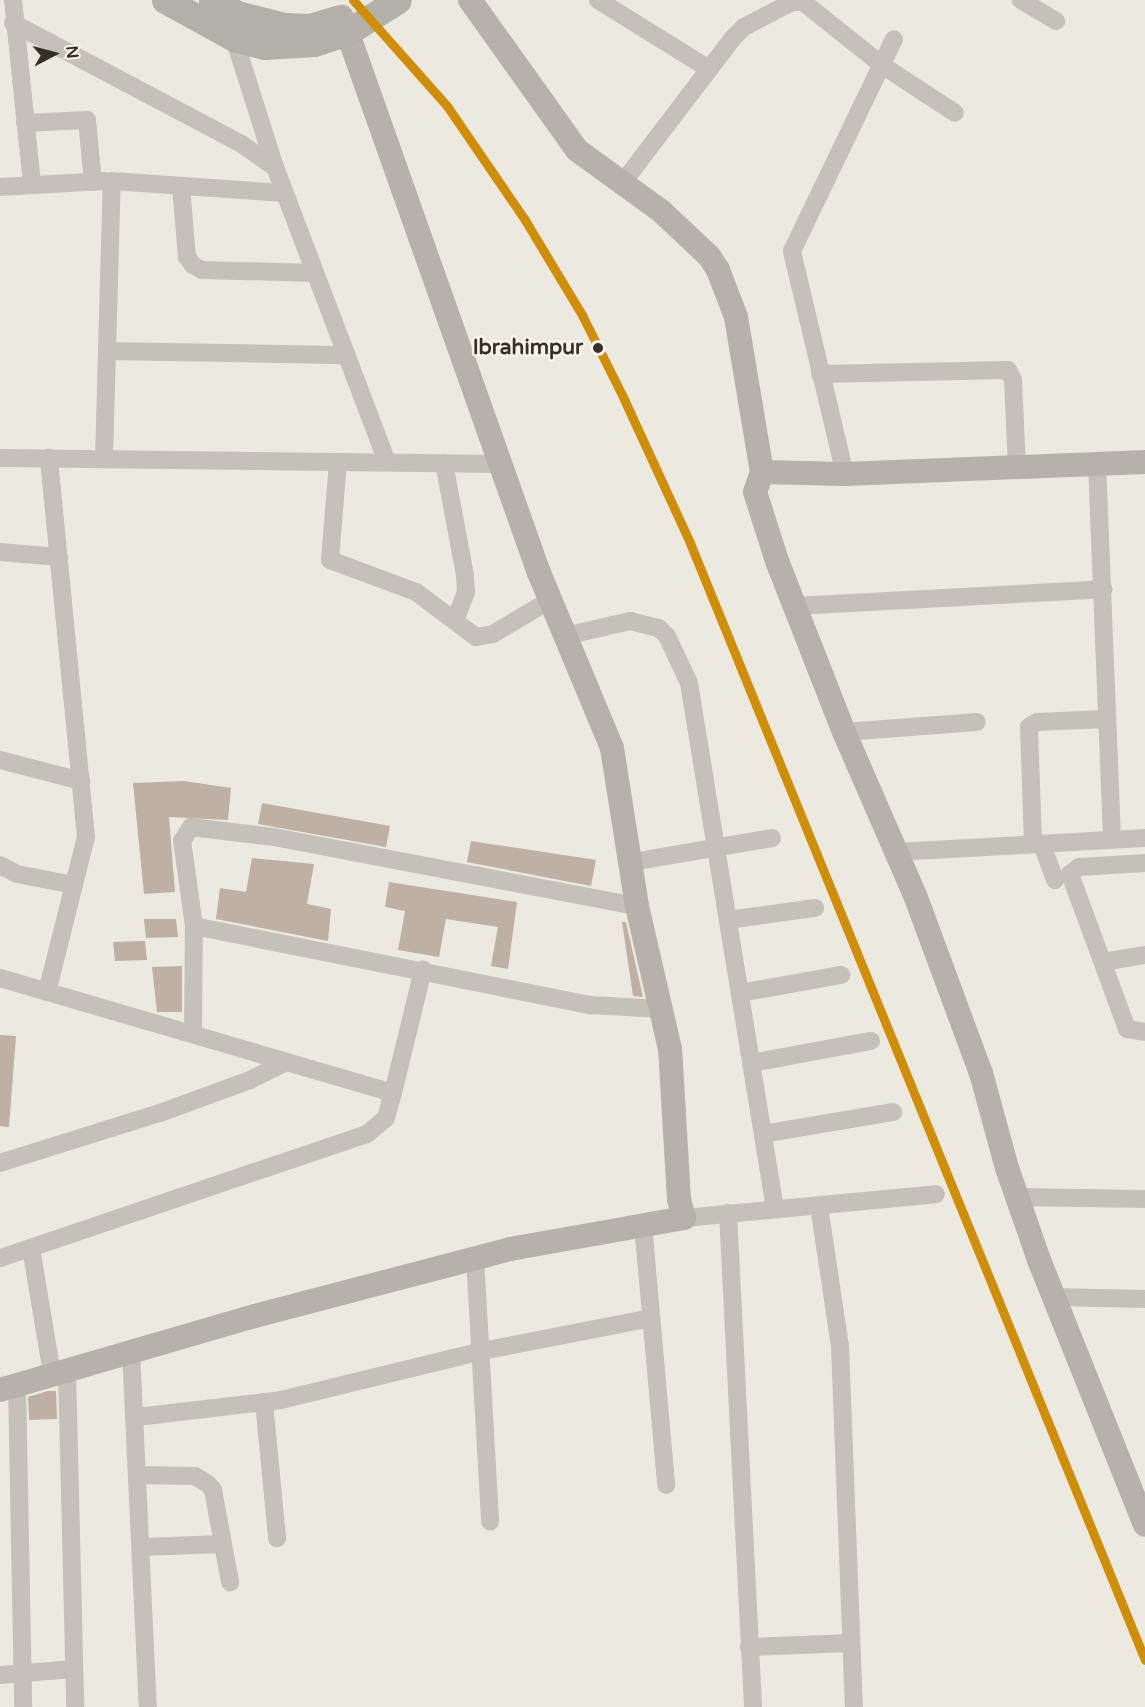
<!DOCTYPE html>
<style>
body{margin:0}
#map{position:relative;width:1145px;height:1707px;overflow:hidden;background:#ece9e1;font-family:"Varela Round",sans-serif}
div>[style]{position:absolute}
.building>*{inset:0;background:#beb0a4}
.street>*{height:18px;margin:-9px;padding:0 9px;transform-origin:9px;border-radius:9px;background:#c5c1ba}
.secondary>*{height:24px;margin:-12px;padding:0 12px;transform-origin:12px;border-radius:12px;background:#b6b1ab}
.primary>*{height:27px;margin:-13.5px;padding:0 13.5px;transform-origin:13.5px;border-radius:13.5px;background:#b3afa9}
.rail-1>*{height:9px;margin:-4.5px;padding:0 4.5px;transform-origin:4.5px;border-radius:4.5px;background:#d08e08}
.dots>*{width:16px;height:16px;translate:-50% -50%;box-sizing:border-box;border:3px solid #f8f4e9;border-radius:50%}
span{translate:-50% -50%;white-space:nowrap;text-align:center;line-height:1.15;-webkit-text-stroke:5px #f8f4e9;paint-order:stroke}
.stop-label{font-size:21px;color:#352f29;font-weight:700}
.right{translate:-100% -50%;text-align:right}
.north{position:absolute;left:24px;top:24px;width:60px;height:60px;-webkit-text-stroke:4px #f8f4e9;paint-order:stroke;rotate:84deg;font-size:16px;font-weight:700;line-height:24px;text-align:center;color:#352f29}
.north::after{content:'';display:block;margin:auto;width:21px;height:27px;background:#352f29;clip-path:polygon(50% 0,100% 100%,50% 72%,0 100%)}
</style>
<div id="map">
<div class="building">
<i style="clip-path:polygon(184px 781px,231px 788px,228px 820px,169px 817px,175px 892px,144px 894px,133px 783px)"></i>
<i style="clip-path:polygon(262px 803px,390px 826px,386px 847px,258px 824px)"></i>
<i style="clip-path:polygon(471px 841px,596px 860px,591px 886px,467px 862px)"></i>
<i style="clip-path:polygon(252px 858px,314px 864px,307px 904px,331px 909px,328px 941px,216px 919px,220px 888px,246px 892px)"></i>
<i style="clip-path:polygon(389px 882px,517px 902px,508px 969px,491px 966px,498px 927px,446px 919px,439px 957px,398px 950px,405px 911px,385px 907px)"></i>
<i style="clip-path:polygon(144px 919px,176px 919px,178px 937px,146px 938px)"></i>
<i style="clip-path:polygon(622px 922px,626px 922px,643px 997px,633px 996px)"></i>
<i style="clip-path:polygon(145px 941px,147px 960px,115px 961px,113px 942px)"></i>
<i style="clip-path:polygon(182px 966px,182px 1012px,157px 1012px,152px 967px)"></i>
<i style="clip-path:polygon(0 1035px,16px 1036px,9px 1127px,0 1126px)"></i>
<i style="clip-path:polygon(48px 1391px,56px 1391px,57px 1419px,29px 1420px,28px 1397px)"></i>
</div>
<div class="street">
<i style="left:13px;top:0;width:185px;rotate:84.1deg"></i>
<i style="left:598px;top:0;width:131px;rotate:31.9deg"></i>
<i style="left:1021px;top:0;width:41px;rotate:31deg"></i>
<i style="left:13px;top:23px;width:260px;rotate:27.9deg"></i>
<i style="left:243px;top:145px;width:39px;rotate:35deg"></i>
<i style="left:234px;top:38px;width:135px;rotate:72.4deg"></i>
<i style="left:275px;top:167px;width:316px;rotate:69.2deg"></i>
<i style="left:25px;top:123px;width:62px;rotate:-2.8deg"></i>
<i style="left:87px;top:120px;width:62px;rotate:84.5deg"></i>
<i style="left:624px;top:181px;width:180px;rotate:-52.7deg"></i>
<i style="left:733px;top:38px;width:16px;rotate:-45deg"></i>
<i style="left:744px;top:27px;width:54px;rotate:-27.5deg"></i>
<i style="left:792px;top:2px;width:11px"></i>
<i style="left:803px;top:2px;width:101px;rotate:38.6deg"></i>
<i style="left:882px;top:65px;width:87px;rotate:33.3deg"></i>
<i style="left:181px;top:186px;width:71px;rotate:85.2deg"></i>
<i style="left:187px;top:257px;width:10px;rotate:53deg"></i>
<i style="left:193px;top:265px;width:10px;rotate:29deg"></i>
<i style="left:202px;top:270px;width:113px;rotate:1.5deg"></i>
<i style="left:0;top:187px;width:104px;rotate:-3.3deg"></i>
<i style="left:107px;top:351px;width:240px;rotate:1deg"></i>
<i style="left:820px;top:374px;width:188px;rotate:-1.2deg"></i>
<i style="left:1008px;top:370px;width:11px;rotate:63deg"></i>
<i style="left:1013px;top:380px;width:87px;rotate:87.4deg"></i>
<i style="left:0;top:458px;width:501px;rotate:0.69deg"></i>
<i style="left:104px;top:459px;width:278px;rotate:-88.4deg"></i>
<i style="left:112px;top:181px;width:173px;rotate:4deg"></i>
<i style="left:338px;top:462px;width:98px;rotate:94.7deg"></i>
<i style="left:330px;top:560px;width:92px;rotate:20.4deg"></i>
<i style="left:416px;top:592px;width:75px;rotate:36.9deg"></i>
<i style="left:476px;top:637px;width:17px;rotate:-10deg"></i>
<i style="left:493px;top:634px;width:66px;rotate:-30.8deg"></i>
<i style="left:444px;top:463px;width:114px;rotate:79.4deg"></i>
<i style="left:465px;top:575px;width:17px;rotate:87deg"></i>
<i style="left:466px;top:592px;width:31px;rotate:111deg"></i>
<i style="left:1097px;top:464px;width:376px;rotate:87.7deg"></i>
<i style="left:845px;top:474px;width:229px;rotate:-103.4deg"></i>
<i style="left:792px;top:251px;width:235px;rotate:-64.3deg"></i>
<i style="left:0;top:552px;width:59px;rotate:4.8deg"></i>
<i style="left:795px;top:606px;width:309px;rotate:-3.1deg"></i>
<i style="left:565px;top:636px;width:67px;rotate:-13deg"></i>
<i style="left:630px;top:621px;width:30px;rotate:14deg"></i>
<i style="left:659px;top:628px;width:11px;rotate:45deg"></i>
<i style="left:667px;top:636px;width:52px;rotate:64.9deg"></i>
<i style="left:689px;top:683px;width:533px;rotate:80.71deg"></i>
<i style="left:844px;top:732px;width:133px;rotate:-4.3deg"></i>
<i style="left:0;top:760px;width:84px;rotate:14.5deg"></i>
<i style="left:896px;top:852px;width:249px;rotate:-3.2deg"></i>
<i style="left:632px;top:862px;width:142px;rotate:-9.7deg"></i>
<i style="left:1145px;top:863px;width:66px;rotate:176.5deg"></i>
<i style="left:1079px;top:867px;width:11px;rotate:142deg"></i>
<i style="left:1070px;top:874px;width:165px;rotate:69.8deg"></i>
<i style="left:1127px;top:1029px;width:18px;rotate:9deg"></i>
<i style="left:0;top:865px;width:19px;rotate:28deg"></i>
<i style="left:17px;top:874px;width:58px;rotate:10.9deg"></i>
<i style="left:1055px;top:880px;width:35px;rotate:-110deg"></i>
<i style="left:1043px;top:847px;width:11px;rotate:-153deg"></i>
<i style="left:1033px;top:842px;width:115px;rotate:-92deg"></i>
<i style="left:1029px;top:727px;width:9px;rotate:-32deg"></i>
<i style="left:1037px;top:722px;width:68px;rotate:-2.5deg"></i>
<i style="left:728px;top:920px;width:88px;rotate:-7.9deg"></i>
<i style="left:194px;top:926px;width:405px;rotate:11.3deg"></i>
<i style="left:591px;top:1005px;width:71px;rotate:3.2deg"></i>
<i style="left:1103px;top:962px;width:43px;rotate:-9.5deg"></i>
<i style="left:0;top:978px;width:409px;rotate:16.3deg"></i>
<i style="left:393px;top:1093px;width:26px;rotate:106deg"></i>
<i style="left:386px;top:1118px;width:25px;rotate:140deg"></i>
<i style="left:367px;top:1134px;width:387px;rotate:161.3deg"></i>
<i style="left:47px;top:992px;width:160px;rotate:-75.9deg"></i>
<i style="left:86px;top:837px;width:381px;rotate:-95.6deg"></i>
<i style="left:740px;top:993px;width:103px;rotate:-10.1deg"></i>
<i style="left:193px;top:1034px;width:108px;rotate:-89.5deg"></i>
<i style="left:194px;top:926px;width:86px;rotate:-98deg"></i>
<i style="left:182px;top:841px;width:17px;rotate:-57deg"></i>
<i style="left:191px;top:827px;width:84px;rotate:6.9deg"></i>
<i style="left:274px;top:837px;width:369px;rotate:10.8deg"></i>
<i style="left:751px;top:1063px;width:122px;rotate:-10.4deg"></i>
<i style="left:393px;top:1093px;width:127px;rotate:-76.3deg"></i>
<i style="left:763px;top:1134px;width:132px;rotate:-9.6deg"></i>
<i style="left:0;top:1163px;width:168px;rotate:-17.4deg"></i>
<i style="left:160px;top:1113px;width:96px;rotate:-20.1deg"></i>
<i style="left:250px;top:1080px;width:40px;rotate:-26.6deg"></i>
<i style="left:1019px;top:1197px;width:126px;rotate:0.9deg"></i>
<i style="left:819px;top:1206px;width:142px;rotate:81.5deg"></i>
<i style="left:840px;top:1346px;width:361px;rotate:87.8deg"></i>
<i style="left:728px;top:1213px;width:495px;rotate:87.1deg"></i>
<i style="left:684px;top:1218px;width:253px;rotate:-5.4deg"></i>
<i style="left:643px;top:1225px;width:261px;rotate:84.9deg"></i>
<i style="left:31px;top:1248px;width:128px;rotate:80.5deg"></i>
<i style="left:475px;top:1258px;width:264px;rotate:86.7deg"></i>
<i style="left:1054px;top:1297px;width:91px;rotate:1.3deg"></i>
<i style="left:131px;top:1351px;width:356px;rotate:87.3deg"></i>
<i style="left:67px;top:1370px;width:337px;rotate:88.6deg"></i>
<i style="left:17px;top:1385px;width:322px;rotate:88.9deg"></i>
<i style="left:264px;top:1402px;width:137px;rotate:84.5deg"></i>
<i style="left:137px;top:1417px;width:145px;rotate:-6.7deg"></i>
<i style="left:281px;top:1400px;width:207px;rotate:-13.7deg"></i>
<i style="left:482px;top:1351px;width:172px;rotate:-11deg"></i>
<i style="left:138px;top:1475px;width:57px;rotate:1deg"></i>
<i style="left:195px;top:1476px;width:15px;rotate:32deg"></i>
<i style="left:208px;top:1484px;width:8px;rotate:50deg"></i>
<i style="left:213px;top:1490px;width:94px;rotate:79.5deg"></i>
<i style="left:142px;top:1547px;width:81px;rotate:-2.1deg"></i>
<i style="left:749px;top:1647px;width:101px;rotate:-2.3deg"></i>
<i style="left:0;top:1675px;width:74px;rotate:-4.6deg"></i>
</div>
<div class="secondary">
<i style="left:470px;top:0;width:184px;rotate:54.5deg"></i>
<i style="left:577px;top:150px;width:104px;rotate:36deg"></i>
<i style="left:661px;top:211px;width:66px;rotate:43.2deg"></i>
<i style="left:709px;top:256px;width:17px;rotate:57deg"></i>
<i style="left:718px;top:270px;width:50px;rotate:69deg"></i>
<i style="left:736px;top:317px;width:157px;rotate:80.5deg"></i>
<i style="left:1145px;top:462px;width:300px;rotate:177.7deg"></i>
<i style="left:845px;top:474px;width:83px;rotate:-178.6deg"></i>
<i style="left:762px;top:472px;width:21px;rotate:109deg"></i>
<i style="left:755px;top:492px;width:72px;rotate:72.3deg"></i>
<i style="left:777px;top:561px;width:184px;rotate:68.6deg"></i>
<i style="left:844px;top:732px;width:178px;rotate:66.5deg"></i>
<i style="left:915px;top:895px;width:190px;rotate:69.7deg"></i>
<i style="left:981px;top:1073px;width:98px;rotate:74.7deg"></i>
<i style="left:1007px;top:1168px;width:97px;rotate:70.8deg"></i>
<i style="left:1039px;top:1260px;width:285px;rotate:68.2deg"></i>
<i style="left:0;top:1390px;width:266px;rotate:-16.2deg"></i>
<i style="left:255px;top:1316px;width:264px;rotate:-14.7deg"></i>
<i style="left:510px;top:1249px;width:177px;rotate:-10.1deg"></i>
<i style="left:684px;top:1218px;width:20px;rotate:-105deg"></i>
<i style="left:679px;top:1199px;width:150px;rotate:-93.4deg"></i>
<i style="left:670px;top:1049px;width:147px;rotate:-103deg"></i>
<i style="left:637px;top:906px;width:160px;rotate:-99deg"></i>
<i style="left:612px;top:748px;width:190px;rotate:-112.6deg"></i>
<i style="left:539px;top:573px;width:590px;rotate:-109.51deg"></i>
</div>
<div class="primary">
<i style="left:165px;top:0;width:79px;rotate:28.8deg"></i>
<i style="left:234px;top:38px;width:31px;rotate:15deg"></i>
<i style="left:264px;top:46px;width:50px;rotate:-3.4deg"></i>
<i style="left:314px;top:43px;width:36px;rotate:-18deg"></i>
<i style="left:348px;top:32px;width:59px;rotate:-32.6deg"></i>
<i style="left:212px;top:0;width:29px;rotate:29deg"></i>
<i style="left:237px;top:14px;width:49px;rotate:14.3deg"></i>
<i style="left:284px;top:26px;width:26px;rotate:2deg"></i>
<i style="left:310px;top:27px;width:28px;rotate:-17deg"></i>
</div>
<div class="rail-1">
<i style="left:353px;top:0;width:142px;rotate:48.4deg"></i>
<i style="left:447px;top:106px;width:138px;rotate:55.6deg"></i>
<i style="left:525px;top:220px;width:111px;rotate:59deg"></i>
<i style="left:582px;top:315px;width:92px;rotate:63.4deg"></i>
<i style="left:623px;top:397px;width:161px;rotate:65.3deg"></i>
<i style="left:690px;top:543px;width:1206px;rotate:67.84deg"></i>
</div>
<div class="dots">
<i style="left:598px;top:348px;background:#352f29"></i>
</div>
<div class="stop-label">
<span class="right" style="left:583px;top:348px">Ibrahimpur</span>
</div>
<div class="north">N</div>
</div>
